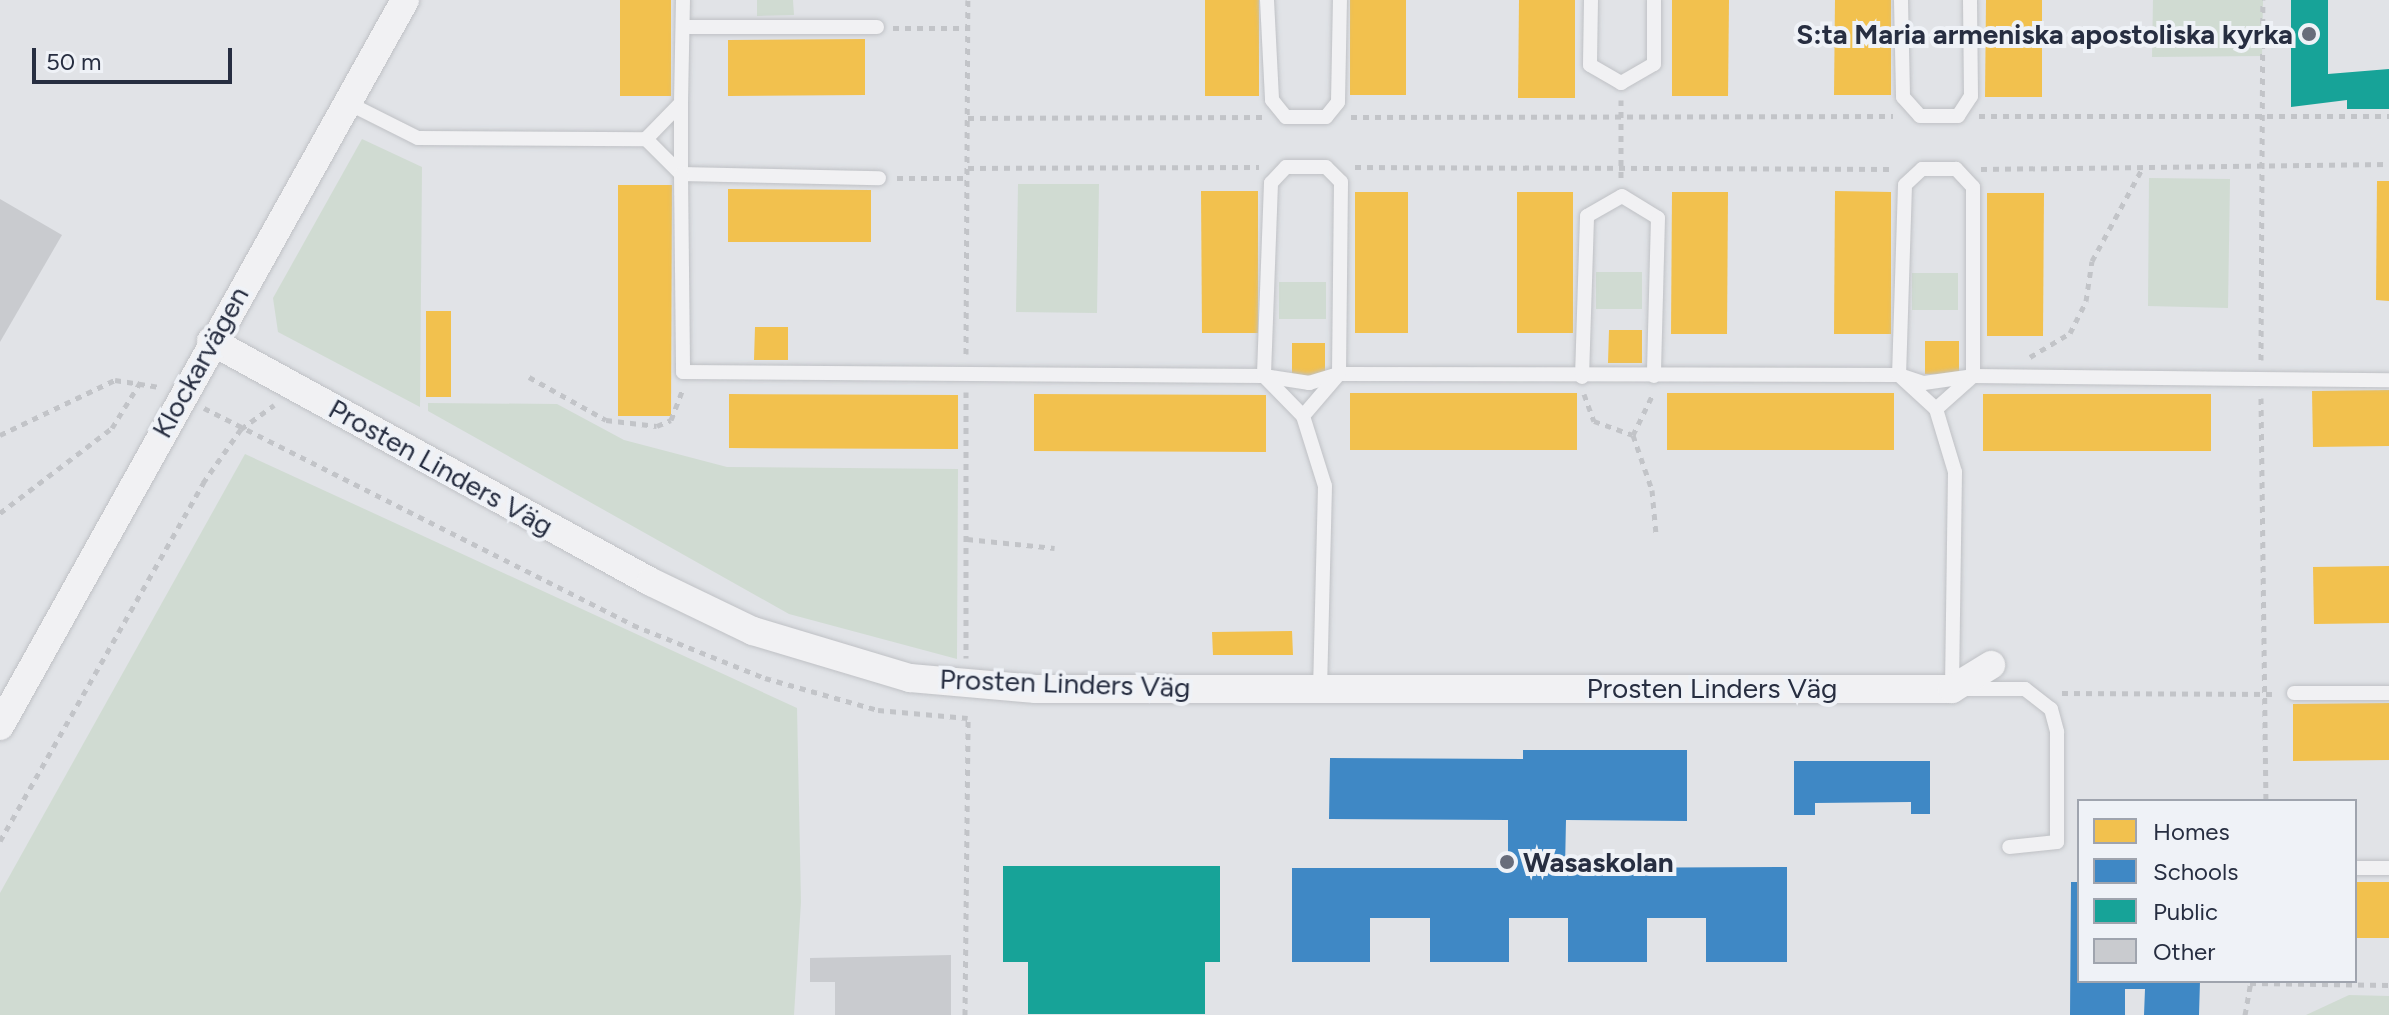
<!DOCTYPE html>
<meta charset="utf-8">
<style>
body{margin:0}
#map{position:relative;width:2389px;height:1015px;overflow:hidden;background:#e1e3e7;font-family:Figtree,sans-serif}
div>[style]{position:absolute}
.green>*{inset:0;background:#d0dbd2}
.homes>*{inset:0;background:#f2c14e}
.schools>*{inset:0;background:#3f88c5}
.public>*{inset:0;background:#17a398}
.building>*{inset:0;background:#c9cbcf}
.path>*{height:5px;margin-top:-2.5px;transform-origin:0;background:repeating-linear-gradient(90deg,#c2c4c8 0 6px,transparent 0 12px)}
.roads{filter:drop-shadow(0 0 2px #bfc1c5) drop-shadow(0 0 2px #bfc1c5)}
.lane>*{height:14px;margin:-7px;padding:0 7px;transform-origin:7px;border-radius:7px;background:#f1f1f3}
.street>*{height:28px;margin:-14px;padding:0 14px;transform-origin:14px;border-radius:14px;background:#f1f1f3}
.dots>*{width:22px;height:22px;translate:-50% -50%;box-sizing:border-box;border:4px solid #eff2f7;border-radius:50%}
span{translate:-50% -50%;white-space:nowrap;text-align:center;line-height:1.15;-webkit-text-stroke:8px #eff2f7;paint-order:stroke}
.poi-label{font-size:28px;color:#272e41;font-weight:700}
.right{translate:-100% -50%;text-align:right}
.left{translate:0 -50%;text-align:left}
.street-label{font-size:28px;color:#272e41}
.legend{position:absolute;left:2077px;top:799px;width:280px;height:184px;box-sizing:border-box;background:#eff2f7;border:2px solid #9fa4ae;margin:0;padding:10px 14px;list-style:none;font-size:24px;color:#272e41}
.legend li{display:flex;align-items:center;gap:16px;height:40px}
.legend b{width:40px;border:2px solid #9fa4ae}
.scale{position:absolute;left:32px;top:48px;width:200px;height:36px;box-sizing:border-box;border:4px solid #272e41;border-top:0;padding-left:10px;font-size:24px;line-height:28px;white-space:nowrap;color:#272e41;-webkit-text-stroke:6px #eff2f7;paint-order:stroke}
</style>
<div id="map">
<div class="green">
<i style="clip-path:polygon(757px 0,793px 0,794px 15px,757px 16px)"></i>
<i style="clip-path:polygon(2153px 0,2263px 0,2262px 56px,2152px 57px)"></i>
<i style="clip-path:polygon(362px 139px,422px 167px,420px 407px,278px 332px,273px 298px)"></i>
<i style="clip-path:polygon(2149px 178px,2230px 179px,2228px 308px,2148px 306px)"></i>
<i style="clip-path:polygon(1018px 184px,1099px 184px,1097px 313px,1016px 312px)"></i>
<i style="clip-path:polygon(1596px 272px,1642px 272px,1642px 309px,1596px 309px)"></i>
<i style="clip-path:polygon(1912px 273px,1958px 273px,1958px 310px,1912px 310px)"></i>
<i style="clip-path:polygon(1279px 282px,1326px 282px,1326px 319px,1279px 319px)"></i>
<i style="clip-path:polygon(428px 403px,557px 404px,624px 440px,727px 467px,958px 469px,957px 659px,789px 614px,428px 411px)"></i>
<i style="clip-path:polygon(245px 454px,797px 708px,801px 902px,794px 1015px,0 1015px,0 893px)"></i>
<i style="clip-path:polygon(2349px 995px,2389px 996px,2389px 1015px,2306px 1015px)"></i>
</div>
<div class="homes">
<i style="clip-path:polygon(620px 0,671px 0,671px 96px,620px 96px)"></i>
<i style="clip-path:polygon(1205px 0,1259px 0,1259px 96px,1205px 96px)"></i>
<i style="clip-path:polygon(1350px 0,1406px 0,1406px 95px,1350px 95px)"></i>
<i style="clip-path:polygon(1519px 0,1575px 0,1575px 98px,1518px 98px)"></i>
<i style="clip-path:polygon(1672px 0,1729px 0,1728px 96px,1672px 96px)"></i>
<i style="clip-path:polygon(1835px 0,1891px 0,1891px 95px,1834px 95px)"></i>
<i style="clip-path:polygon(1986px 0,2042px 0,2042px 97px,1985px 97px)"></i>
<i style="clip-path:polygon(865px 39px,865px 95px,728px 96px,728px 40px)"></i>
<i style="clip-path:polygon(2377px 181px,2389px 181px,2389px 301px,2376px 300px)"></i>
<i style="clip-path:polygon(618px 185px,672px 185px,671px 416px,618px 416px)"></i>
<i style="clip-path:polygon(728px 189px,871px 190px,871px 242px,728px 242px)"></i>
<i style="clip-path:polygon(1201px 191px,1258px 191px,1258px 333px,1202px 333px)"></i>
<i style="clip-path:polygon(1835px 191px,1891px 192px,1891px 334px,1834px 334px)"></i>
<i style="clip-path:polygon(1355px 192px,1408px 192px,1408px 333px,1355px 333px)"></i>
<i style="clip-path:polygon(1517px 192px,1573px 192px,1573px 333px,1517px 333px)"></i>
<i style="clip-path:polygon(1672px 192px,1728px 192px,1727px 334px,1671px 334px)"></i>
<i style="clip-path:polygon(1987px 193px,2044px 193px,2043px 336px,1987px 336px)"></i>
<i style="clip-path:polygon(426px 311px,451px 311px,451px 397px,426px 397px)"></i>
<i style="clip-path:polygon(755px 327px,788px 327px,788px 360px,754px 360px)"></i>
<i style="clip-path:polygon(1609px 330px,1642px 330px,1642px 363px,1608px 363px)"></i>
<i style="clip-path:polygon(1925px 341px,1959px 341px,1959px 375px,1925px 374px)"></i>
<i style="clip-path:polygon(1292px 343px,1325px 343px,1325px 376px,1292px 376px)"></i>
<i style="clip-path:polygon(2389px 390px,2389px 446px,2313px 447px,2312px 391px)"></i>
<i style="clip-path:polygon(1350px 393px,1577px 393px,1577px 450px,1350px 450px)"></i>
<i style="clip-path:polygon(1667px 393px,1894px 393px,1894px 450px,1667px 450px)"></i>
<i style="clip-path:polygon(729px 394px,958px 395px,958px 449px,729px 448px)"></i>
<i style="clip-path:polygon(1034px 394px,1266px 395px,1266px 452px,1034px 451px)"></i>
<i style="clip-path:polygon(1983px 394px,2211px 394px,2211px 451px,1983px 451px)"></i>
<i style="clip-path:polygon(2389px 566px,2389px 623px,2314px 624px,2313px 567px)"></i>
<i style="clip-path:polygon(1292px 631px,1293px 655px,1213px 655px,1212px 632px)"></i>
<i style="clip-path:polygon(2389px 703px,2389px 760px,2293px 761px,2293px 704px)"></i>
<i style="clip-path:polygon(2355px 882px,2389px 882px,2389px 938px,2355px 938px)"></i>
</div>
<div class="schools">
<i style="clip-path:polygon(1523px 750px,1687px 750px,1687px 821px,1566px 820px,1565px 868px,1787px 867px,1787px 962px,1706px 962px,1706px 918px,1647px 918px,1647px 962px,1568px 962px,1568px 918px,1509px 918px,1509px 962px,1430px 962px,1430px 918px,1370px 918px,1370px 962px,1292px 962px,1292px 868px,1508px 868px,1508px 820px,1329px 819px,1330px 758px,1523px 759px)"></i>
<i style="clip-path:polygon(1794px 761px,1930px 761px,1930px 814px,1911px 814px,1911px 802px,1815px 803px,1815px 815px,1794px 815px)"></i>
<i style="clip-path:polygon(2071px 882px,2079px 882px,2079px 981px,2200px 981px,2199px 1015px,2144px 1015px,2145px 989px,2125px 989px,2125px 1015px,2070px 1015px)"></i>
</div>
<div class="public">
<i style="clip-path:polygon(2291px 0,2328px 0,2328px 74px,2389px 69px,2389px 109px,2347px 109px,2347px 100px,2291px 107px)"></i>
<i style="clip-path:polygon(1003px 866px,1220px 866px,1220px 962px,1205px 962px,1205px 1014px,1028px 1014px,1028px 962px,1003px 962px)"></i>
</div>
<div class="building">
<i style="clip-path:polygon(0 199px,62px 235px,0 342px)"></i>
<i style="clip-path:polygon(951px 955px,951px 1015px,835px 1015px,835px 982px,810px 982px,810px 958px)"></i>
</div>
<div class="path">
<i style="left:893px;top:28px;width:75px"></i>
<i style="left:1621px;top:100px;width:78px;rotate:90deg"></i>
<i style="left:1979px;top:116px;width:410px"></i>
<i style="left:1351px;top:117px;width:542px;rotate:-0.11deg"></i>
<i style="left:968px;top:118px;width:295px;rotate:-0.2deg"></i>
<i style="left:1355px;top:167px;width:538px;rotate:0.21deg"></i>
<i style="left:968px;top:168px;width:291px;rotate:-0.2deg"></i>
<i style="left:1981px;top:169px;width:408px;rotate:-0.7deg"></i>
<i style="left:897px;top:178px;width:71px"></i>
<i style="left:966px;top:354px;width:354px;rotate:-89.7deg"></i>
<i style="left:2030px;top:357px;width:47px;rotate:-31deg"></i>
<i style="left:2070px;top:333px;width:36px;rotate:-63deg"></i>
<i style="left:2086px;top:301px;width:40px;rotate:-81.5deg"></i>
<i style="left:2092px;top:261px;width:107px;rotate:-61.5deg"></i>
<i style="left:2261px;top:360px;width:360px;rotate:-89.7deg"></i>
<i style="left:529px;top:377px;width:88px;rotate:29.2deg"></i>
<i style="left:606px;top:420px;width:51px;rotate:6.7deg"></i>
<i style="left:657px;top:426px;width:15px;rotate:-23deg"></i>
<i style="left:671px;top:420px;width:33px;rotate:-69deg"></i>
<i style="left:966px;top:392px;width:266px;rotate:90deg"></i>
<i style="left:1584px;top:394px;width:29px;rotate:70deg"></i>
<i style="left:1594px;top:421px;width:41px;rotate:19.7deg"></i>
<i style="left:1633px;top:435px;width:58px;rotate:70.9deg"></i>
<i style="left:1652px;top:490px;width:44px;rotate:84.8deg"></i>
<i style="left:2261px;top:398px;width:403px;rotate:89.3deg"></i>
<i style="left:204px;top:408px;width:481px;rotate:26.8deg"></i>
<i style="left:633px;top:625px;width:142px;rotate:21.9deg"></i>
<i style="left:765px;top:678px;width:117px;rotate:15.8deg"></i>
<i style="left:878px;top:710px;width:90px;rotate:5.1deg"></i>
<i style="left:0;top:435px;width:127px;rotate:-25.6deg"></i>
<i style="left:115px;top:380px;width:45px;rotate:9deg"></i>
<i style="left:1633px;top:435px;width:46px;rotate:-64deg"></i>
<i style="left:0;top:513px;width:141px;rotate:-37.2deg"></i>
<i style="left:112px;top:428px;width:55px;rotate:-58.3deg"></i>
<i style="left:967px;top:539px;width:88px;rotate:5.8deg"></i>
<i style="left:2062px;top:693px;width:213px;rotate:0.3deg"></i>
<i style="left:0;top:841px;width:412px;rotate:-60.4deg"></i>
<i style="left:203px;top:483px;width:66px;rotate:-54.9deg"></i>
<i style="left:241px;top:429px;width:41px;rotate:-36deg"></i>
<i style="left:2250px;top:983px;width:139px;rotate:0.8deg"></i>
<i style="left:965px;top:1015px;width:299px;rotate:-89.4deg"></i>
<i style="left:2245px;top:1015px;width:35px;rotate:-80deg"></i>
</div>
<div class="roads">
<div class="lane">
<i style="left:1267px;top:0;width:100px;rotate:87.1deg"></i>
<i style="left:1272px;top:100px;width:22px;rotate:51deg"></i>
<i style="left:1286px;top:117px;width:40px"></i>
<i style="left:1326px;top:117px;width:19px;rotate:-51deg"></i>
<i style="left:1338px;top:102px;width:102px;rotate:-88.9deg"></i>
<i style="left:1591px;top:0;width:65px;rotate:90.9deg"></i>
<i style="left:1590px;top:65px;width:36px;rotate:30deg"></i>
<i style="left:1621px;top:83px;width:38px;rotate:-30deg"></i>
<i style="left:1654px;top:64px;width:64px;rotate:-90deg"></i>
<i style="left:1901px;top:0;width:97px;rotate:88.8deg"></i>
<i style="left:1903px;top:97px;width:25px;rotate:48deg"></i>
<i style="left:1920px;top:116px;width:38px"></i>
<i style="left:1958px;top:116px;width:24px;rotate:-57deg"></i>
<i style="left:1971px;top:96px;width:96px;rotate:-90.6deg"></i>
<i style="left:683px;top:27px;width:194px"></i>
<i style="left:348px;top:103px;width:78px;rotate:26.6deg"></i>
<i style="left:418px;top:138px;width:228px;rotate:0.3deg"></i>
<i style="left:646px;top:139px;width:50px;rotate:-45.8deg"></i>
<i style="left:681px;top:103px;width:103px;rotate:-88.9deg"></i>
<i style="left:681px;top:103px;width:71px;rotate:90deg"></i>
<i style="left:681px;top:174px;width:198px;rotate:1.2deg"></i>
<i style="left:646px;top:139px;width:49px;rotate:45deg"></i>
<i style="left:681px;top:174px;width:198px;rotate:89.4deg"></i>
<i style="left:683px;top:372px;width:581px;rotate:0.39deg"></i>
<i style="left:1264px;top:376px;width:46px;rotate:8.8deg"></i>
<i style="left:1309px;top:383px;width:31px;rotate:-17deg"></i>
<i style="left:1339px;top:374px;width:560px;rotate:0.1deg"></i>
<i style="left:1899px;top:375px;width:26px;rotate:18deg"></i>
<i style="left:1924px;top:383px;width:49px;rotate:-8.1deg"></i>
<i style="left:1973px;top:376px;width:416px;rotate:0.6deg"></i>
<i style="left:1582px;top:377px;width:161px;rotate:-88.2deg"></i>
<i style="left:1587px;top:216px;width:40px;rotate:-29.7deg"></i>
<i style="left:1622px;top:196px;width:42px;rotate:31.4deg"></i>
<i style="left:1658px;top:218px;width:158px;rotate:91.5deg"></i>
<i style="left:1936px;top:409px;width:50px;rotate:-41.7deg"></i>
<i style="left:1973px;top:376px;width:189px;rotate:-90deg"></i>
<i style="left:1973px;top:187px;width:25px;rotate:-133deg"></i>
<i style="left:1956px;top:169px;width:34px;rotate:180deg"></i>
<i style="left:1922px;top:169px;width:23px;rotate:137deg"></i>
<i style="left:1905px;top:185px;width:190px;rotate:91.8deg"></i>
<i style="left:1899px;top:375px;width:50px;rotate:42.6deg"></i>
<i style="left:1936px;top:409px;width:66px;rotate:73.2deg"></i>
<i style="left:1955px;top:472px;width:217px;rotate:90.8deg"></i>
<i style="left:1952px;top:689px;width:73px"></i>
<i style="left:2025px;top:689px;width:33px;rotate:38deg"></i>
<i style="left:2051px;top:709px;width:24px;rotate:75deg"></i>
<i style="left:2057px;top:732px;width:110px;rotate:90deg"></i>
<i style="left:2057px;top:842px;width:48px;rotate:174.1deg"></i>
<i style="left:1303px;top:416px;width:55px;rotate:-49.4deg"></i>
<i style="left:1339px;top:374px;width:192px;rotate:-89.4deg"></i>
<i style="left:1341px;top:182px;width:21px;rotate:-135deg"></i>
<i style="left:1326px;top:167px;width:40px;rotate:180deg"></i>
<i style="left:1286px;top:167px;width:22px;rotate:133deg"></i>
<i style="left:1271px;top:183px;width:193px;rotate:92.1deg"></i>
<i style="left:1264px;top:376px;width:56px;rotate:45.7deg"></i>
<i style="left:1303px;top:416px;width:73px;rotate:72.6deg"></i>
<i style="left:1325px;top:486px;width:200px;rotate:91.4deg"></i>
<i style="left:2294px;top:693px;width:95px"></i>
<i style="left:2355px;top:868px;width:34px"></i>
</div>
<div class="street">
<i style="left:211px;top:341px;width:502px;rotate:28.71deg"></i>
<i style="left:651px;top:582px;width:113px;rotate:25.7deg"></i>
<i style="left:753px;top:631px;width:164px;rotate:16.7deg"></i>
<i style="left:910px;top:678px;width:126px;rotate:5deg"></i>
<i style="left:1036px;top:689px;width:916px"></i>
<i style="left:1952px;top:689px;width:46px;rotate:-31.6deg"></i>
<i style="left:0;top:726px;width:831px;rotate:-60.84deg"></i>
</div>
</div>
<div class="dots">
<i style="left:2309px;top:34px;background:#686d7b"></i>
<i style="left:1507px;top:862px;background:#686d7b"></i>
</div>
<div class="poi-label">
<span class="right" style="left:2293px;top:34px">S:ta Maria armeniska apostoliska kyrka</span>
<span class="left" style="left:1523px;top:862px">Wasaskolan</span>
</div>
<div class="street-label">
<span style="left:200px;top:362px;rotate:-61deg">Klockarvägen</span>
<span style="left:441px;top:467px;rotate:29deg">Prosten Linders Väg</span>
<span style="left:1065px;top:683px;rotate:2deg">Prosten Linders Väg</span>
<span style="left:1712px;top:688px">Prosten Linders Väg</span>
</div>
<ul class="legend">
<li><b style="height:22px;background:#f2c14e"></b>Homes</li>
<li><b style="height:22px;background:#3f88c5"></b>Schools</li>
<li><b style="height:22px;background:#17a398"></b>Public</li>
<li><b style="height:22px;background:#c9cbcf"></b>Other</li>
</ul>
<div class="scale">50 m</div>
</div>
